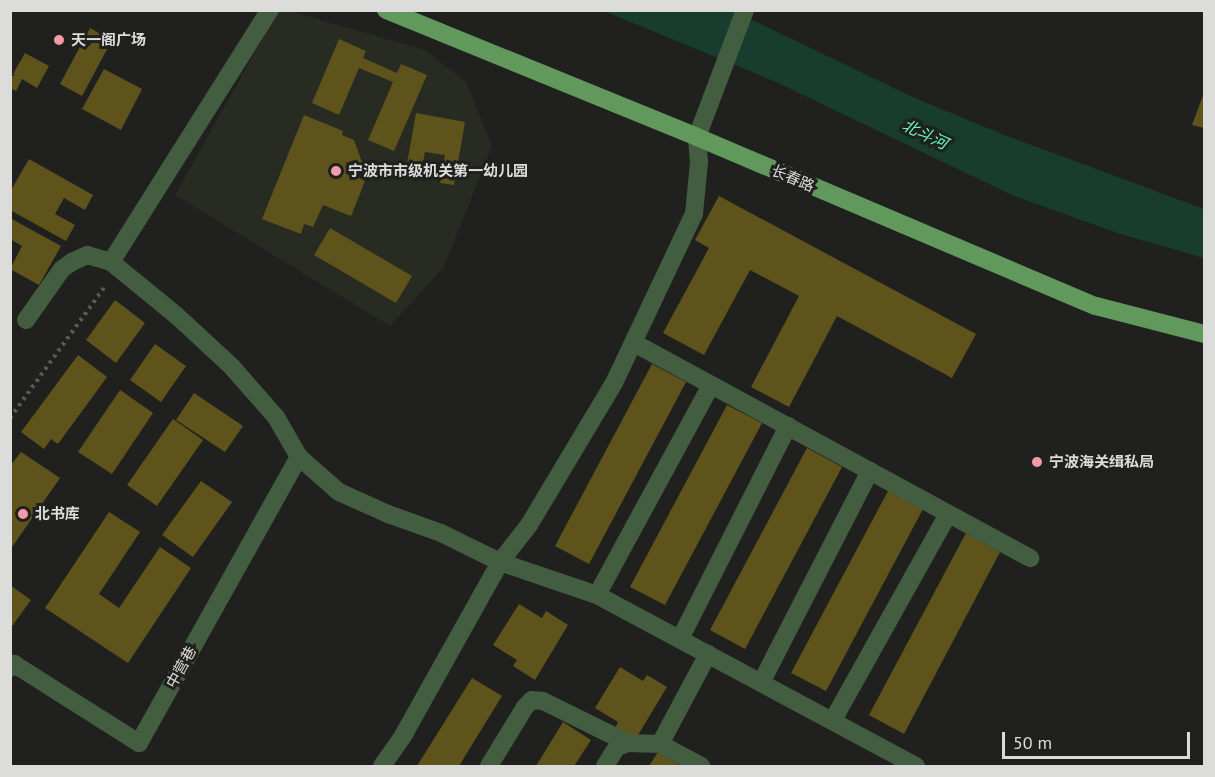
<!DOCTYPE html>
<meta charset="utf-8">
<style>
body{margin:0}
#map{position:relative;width:1215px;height:777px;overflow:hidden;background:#20211e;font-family:"PT Sans","Noto Sans SC",sans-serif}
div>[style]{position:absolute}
.built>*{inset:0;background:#282b22}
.water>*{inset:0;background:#183c2d}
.building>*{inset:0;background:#5e531b}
.path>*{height:4px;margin-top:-2px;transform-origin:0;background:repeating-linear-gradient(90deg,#595a57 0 3px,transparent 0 7.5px)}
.minor>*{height:18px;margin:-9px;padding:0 9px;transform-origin:9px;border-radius:9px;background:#425d3f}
.major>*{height:18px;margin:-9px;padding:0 9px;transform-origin:9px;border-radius:9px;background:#61985b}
.dots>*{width:16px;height:16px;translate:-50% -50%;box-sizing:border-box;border:3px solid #20211e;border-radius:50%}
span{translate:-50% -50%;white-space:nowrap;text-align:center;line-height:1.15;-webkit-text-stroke:6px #20211e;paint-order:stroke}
.poi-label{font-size:15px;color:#dcdddb;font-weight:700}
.left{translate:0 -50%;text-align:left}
.street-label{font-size:15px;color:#dcdddb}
.water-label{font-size:16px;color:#63fcc1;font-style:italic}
.frame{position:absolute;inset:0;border:12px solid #dcdddb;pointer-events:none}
.scale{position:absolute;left:1002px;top:732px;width:188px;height:27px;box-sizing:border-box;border:3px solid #dcdddb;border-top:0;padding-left:8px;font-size:18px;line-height:21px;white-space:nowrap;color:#dcdddb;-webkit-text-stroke:4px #20211e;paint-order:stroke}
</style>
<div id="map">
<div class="built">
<i style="clip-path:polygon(278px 11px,289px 11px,425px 50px,466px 82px,492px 146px,444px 267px,390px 326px,175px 195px)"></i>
</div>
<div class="water">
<i style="clip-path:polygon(604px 11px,733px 11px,917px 99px,1007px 136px,1204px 209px,1204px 258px,1117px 233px,1012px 195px,776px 82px)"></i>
</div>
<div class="building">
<i style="clip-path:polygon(90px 28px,112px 40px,82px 96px,60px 84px)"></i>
<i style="clip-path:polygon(339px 39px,366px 51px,363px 58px,397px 73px,401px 64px,427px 75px,394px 151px,368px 140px,393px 82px,359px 68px,339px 115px,312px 103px)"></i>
<i style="clip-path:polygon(25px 53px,49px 66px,37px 88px,22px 79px,16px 91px,10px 88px,10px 76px,15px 76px,13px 74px)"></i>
<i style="clip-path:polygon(104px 69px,142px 89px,121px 130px,82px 109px)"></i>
<i style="clip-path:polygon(1204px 93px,1204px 128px,1192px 125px)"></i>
<i style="clip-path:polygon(416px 113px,465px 122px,454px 185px,440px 183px,445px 155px,425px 152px,420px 178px,405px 175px)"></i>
<i style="clip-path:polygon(304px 115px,343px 131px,342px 135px,354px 140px,363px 165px,350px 174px,365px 181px,351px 216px,323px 205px,313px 227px,304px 224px,301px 234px,262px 219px)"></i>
<i style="clip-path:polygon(29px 159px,93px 195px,85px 210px,64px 198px,55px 214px,75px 225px,66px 241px,10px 210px,10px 192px)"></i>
<i style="clip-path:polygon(719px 196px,976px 334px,952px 378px,837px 316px,789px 407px,751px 387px,799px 296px,750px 270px,704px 355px,663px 333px,709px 248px,695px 240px)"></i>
<i style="clip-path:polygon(10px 218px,61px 246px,39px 285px,10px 269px,22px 246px,10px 239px)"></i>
<i style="clip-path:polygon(330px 228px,412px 276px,396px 303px,314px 255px)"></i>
<i style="clip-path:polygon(115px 300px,145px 323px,116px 363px,86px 340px)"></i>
<i style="clip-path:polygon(155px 344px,186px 366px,161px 402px,130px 380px)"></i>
<i style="clip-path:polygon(78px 355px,107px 377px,58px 444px,51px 439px,44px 449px,21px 432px)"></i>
<i style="clip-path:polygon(652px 364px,686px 382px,589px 564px,555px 546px)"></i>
<i style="clip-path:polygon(120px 390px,153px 413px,112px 474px,78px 452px)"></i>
<i style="clip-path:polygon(194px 393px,243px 426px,225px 452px,176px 420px)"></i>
<i style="clip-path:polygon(727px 405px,762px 423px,665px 605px,630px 587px)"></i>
<i style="clip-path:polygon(173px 419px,203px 440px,157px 506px,127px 485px)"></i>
<i style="clip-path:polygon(807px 448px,842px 467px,745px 649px,710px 630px)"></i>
<i style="clip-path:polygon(21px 452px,60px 478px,10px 550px,10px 466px)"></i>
<i style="clip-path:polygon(201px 481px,232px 502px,193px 557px,162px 535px)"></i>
<i style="clip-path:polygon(888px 491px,923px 509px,826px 691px,791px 673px)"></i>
<i style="clip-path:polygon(109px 512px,140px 532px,99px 594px,119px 608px,160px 547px,191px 568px,128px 663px,45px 608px)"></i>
<i style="clip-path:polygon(966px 533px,1000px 552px,904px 734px,869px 715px)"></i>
<i style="clip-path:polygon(10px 585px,31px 600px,10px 629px)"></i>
<i style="clip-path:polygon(519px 604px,542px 618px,546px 611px,568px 625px,535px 680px,513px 666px,517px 660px,493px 645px)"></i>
<i style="clip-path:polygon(620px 667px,643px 681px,647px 675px,667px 687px,635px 740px,615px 728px,618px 722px,595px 708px)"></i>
<i style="clip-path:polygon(472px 678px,502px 696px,459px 766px,417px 766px)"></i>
<i style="clip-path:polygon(563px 722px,591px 740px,574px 766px,536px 766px)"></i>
<i style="clip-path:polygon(658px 752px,681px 766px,649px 766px)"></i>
</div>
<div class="path">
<i style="left:10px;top:418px;width:164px;rotate:-54.2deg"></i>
</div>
<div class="minor">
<i style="left:111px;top:262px;width:298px;rotate:-57.8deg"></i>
<i style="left:26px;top:320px;width:62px;rotate:-54.8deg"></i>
<i style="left:62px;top:269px;width:12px;rotate:-35deg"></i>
<i style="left:72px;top:262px;width:17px;rotate:-25deg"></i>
<i style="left:87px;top:255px;width:25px;rotate:16deg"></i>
<i style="left:111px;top:262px;width:85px;rotate:39.3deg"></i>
<i style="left:177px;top:316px;width:75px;rotate:42.8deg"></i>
<i style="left:232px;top:367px;width:67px;rotate:48.7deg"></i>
<i style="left:276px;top:417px;width:46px;rotate:60.1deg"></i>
<i style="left:299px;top:457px;width:53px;rotate:41.2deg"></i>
<i style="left:339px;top:492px;width:54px;rotate:24.2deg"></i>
<i style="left:388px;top:514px;width:56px;rotate:19.7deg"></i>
<i style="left:441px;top:533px;width:66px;rotate:26.2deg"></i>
<i style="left:500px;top:562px;width:102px;rotate:18.8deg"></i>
<i style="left:597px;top:595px;width:362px;rotate:28.2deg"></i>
<i style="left:634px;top:343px;width:451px;rotate:28.5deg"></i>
<i style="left:597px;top:595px;width:239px;rotate:-61.5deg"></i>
<i style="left:680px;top:639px;width:239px;rotate:-63.1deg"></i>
<i style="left:10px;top:668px;width:6px;rotate:-45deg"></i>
<i style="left:14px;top:664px;width:148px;rotate:32.3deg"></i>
<i style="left:139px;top:743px;width:328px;rotate:-60.8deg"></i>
<i style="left:762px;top:681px;width:236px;rotate:-62.8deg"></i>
<i style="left:833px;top:720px;width:236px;rotate:-60.8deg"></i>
<i style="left:660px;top:744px;width:102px;rotate:-61.9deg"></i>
<i style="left:382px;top:766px;width:39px;rotate:-55deg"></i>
<i style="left:404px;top:734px;width:197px;rotate:-60.8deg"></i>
<i style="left:500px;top:562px;width:47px;rotate:-51.9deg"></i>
<i style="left:529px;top:525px;width:165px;rotate:-59.1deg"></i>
<i style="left:614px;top:383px;width:187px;rotate:-64.7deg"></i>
<i style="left:694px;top:214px;width:52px;rotate:-84.5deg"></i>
<i style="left:699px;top:162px;width:25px;rotate:-95deg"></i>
<i style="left:697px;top:137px;width:136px;rotate:-69.3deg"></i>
<i style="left:489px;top:766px;width:69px;rotate:-58.6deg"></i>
<i style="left:525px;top:707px;width:10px;rotate:-45deg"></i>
<i style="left:532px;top:700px;width:11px;rotate:5deg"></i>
<i style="left:543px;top:701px;width:95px;rotate:26.3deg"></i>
<i style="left:605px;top:766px;width:22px;rotate:-58deg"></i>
<i style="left:617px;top:747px;width:12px;rotate:-20deg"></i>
<i style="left:628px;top:743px;width:32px;rotate:2deg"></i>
<i style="left:660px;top:744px;width:47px;rotate:28.2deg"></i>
</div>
<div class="major">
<i style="left:386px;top:10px;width:336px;rotate:22.2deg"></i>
<i style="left:697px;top:137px;width:433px;rotate:23deg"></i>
<i style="left:1096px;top:306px;width:112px;rotate:14.5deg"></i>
</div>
<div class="dots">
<i style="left:59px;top:40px;background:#f39aa9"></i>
<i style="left:336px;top:171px;background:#f39aa9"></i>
<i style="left:1037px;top:462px;background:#f39aa9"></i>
<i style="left:23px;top:514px;background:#f39aa9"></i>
</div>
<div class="poi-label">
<span class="left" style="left:71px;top:40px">天一阁广场</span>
<span class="left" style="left:348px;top:171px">宁波市市级机关第一幼儿园</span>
<span class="left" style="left:1049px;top:462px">宁波海关缉私局</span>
<span class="left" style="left:35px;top:514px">北书库</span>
</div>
<div class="street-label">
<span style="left:793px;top:178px;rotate:23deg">长春路</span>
<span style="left:181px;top:667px;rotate:-61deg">中营巷</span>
</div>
<div class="water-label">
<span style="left:925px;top:134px;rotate:25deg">北斗河</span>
</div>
<div class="frame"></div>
<div class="scale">50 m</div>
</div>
